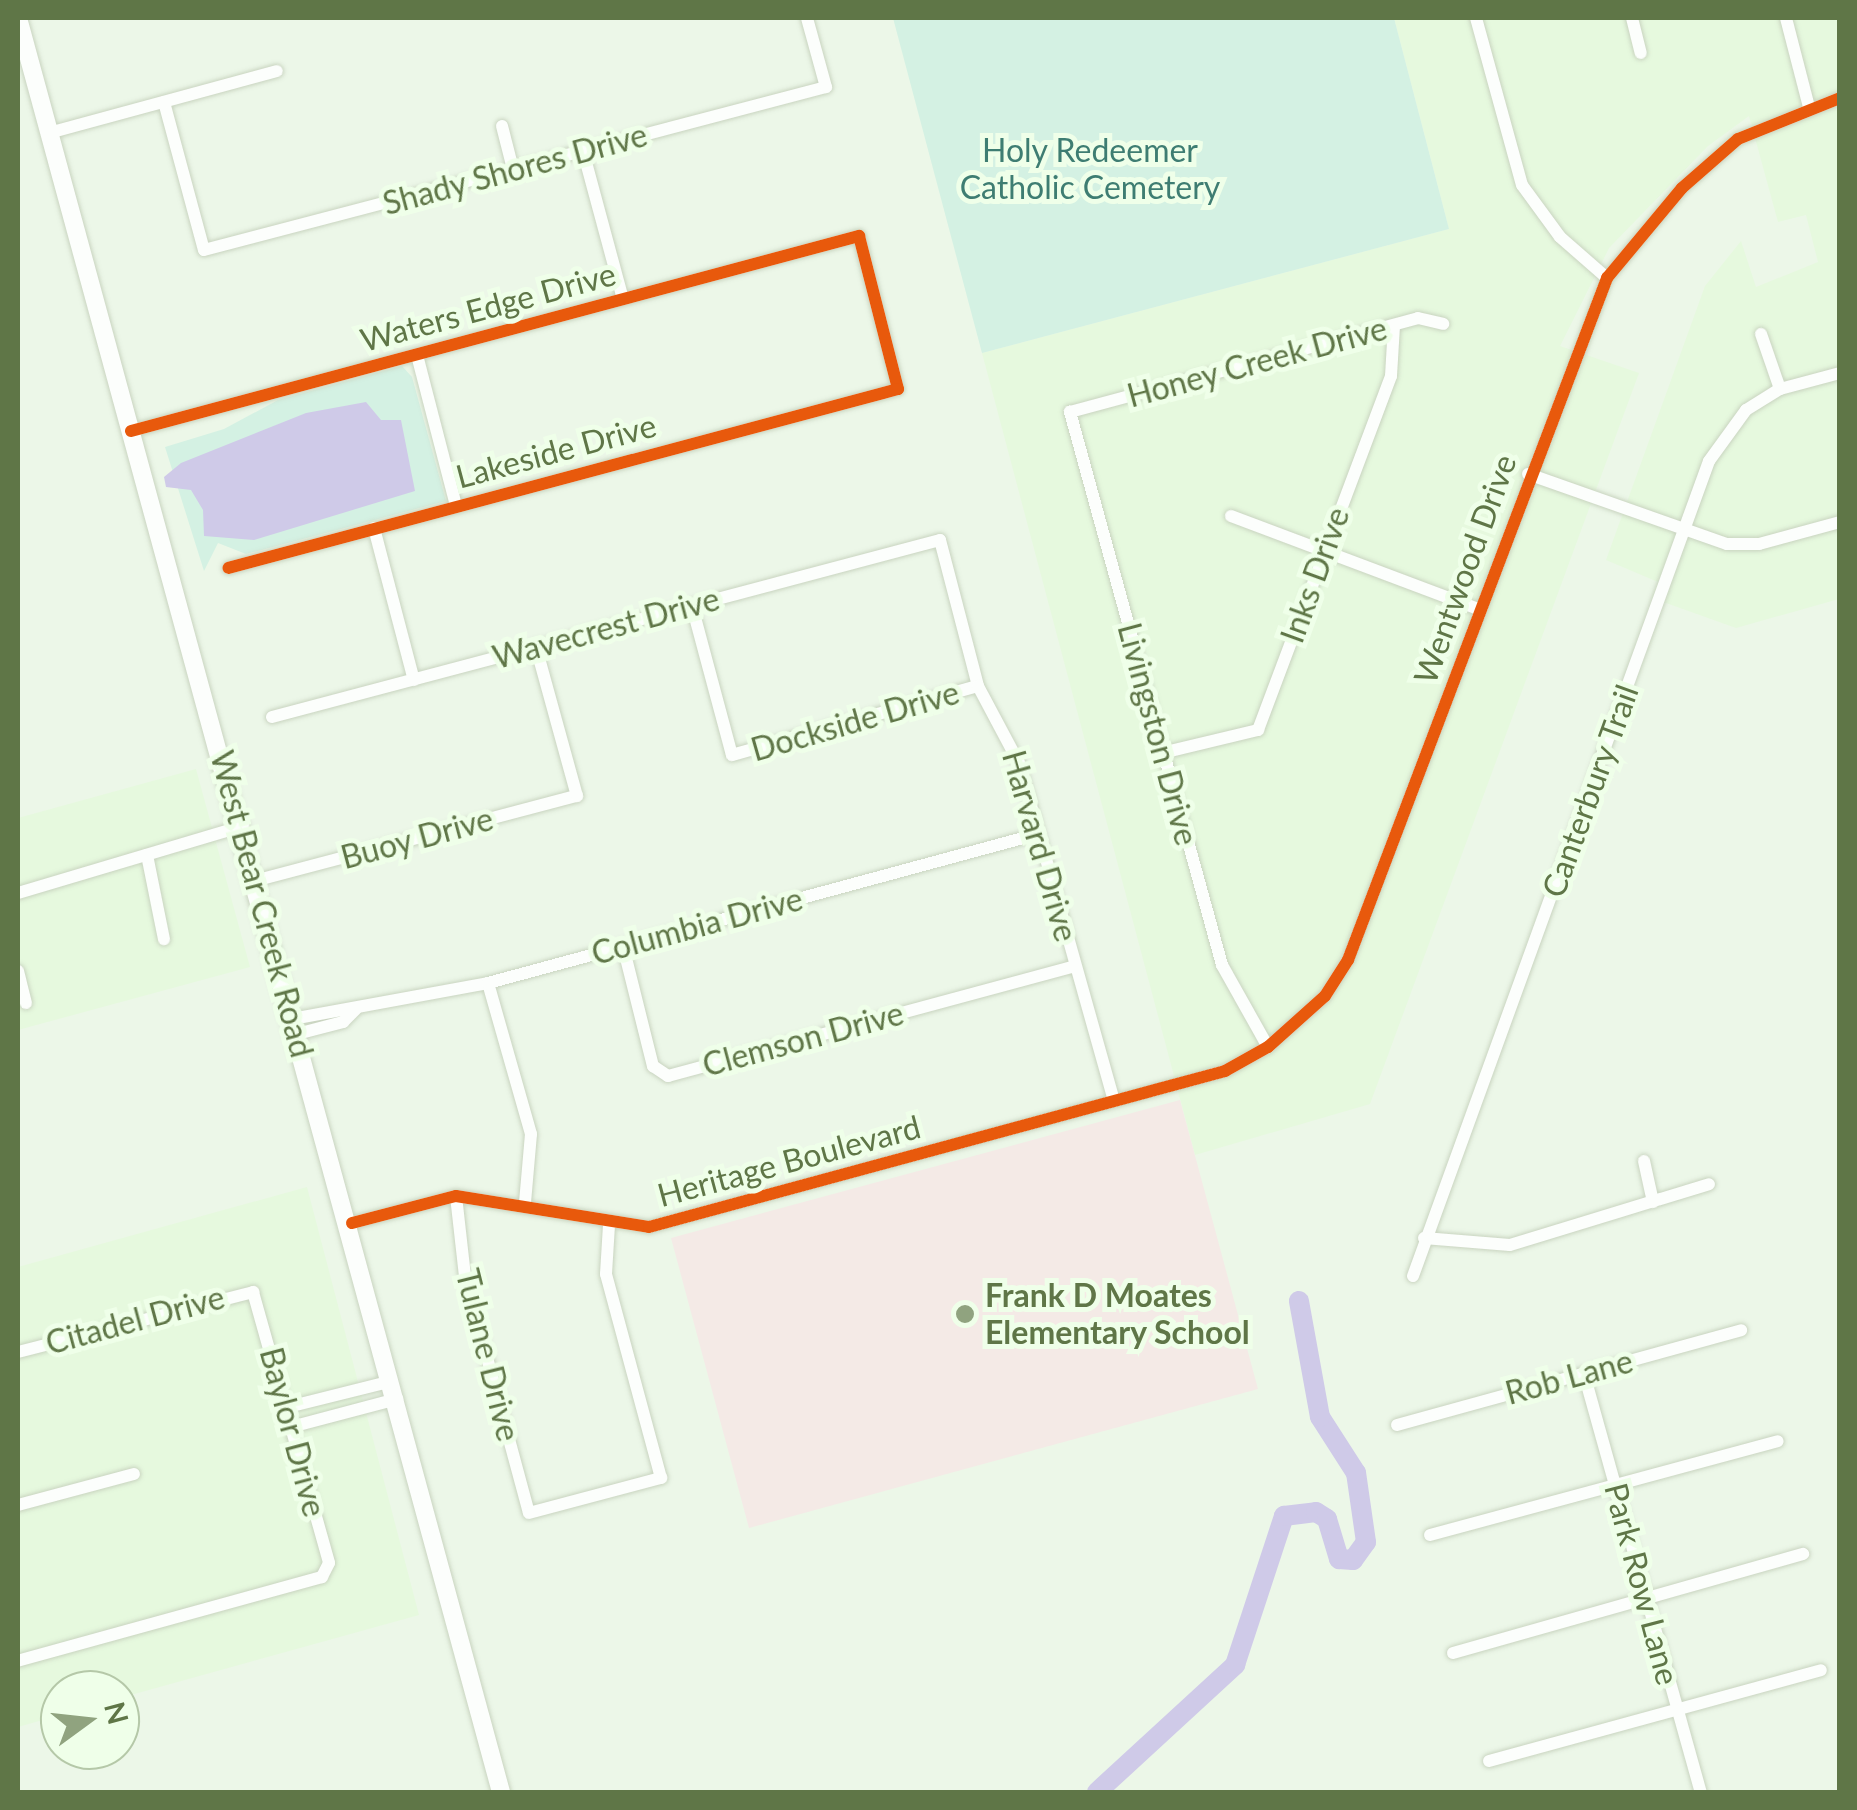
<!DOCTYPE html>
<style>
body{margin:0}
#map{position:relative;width:1857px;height:1810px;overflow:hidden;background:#ecf7e8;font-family:Lato,sans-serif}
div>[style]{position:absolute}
.residential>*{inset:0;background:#e6f9de}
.education>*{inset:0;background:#f4eae6}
.green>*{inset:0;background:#d4f1e3}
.water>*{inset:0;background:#cfcae8}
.river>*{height:20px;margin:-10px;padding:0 10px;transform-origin:10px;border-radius:10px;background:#cfcae8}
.roads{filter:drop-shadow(0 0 2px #c9d4c0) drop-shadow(0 0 2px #c9d4c0)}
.street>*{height:12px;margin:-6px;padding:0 6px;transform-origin:6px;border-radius:6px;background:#fcfefc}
.secondary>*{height:18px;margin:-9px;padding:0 9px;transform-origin:9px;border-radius:9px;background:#fcfefc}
.cycleway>*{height:12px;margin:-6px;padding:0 6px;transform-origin:6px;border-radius:6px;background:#e8590c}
.dots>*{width:28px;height:28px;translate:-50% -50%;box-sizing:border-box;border:5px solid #efffe9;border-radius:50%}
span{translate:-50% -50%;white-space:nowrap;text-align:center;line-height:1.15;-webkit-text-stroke:10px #efffe9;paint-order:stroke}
.park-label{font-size:32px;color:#3e7d72}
.street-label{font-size:32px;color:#5f7647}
.poi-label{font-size:32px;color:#5f7647;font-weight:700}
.left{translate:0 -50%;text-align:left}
.frame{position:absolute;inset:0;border:20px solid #5f7647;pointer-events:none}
.north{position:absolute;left:40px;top:1670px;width:100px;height:100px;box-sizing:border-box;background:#efffe9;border:2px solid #b5c8a8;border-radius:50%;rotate:75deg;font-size:28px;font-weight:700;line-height:40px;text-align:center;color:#5f7647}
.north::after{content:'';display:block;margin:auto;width:35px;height:45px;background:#90a37f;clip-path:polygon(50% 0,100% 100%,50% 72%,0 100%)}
</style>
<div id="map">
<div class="residential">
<i style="clip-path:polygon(1394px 18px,1839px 18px,1839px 599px,1736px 628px,1652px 598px,1658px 582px,1606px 560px,1705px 286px,1741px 241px,1756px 287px,1818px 262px,1806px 215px,1778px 222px,1749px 116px,1708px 146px,1609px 248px,1560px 346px,1639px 373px,1370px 1104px,1195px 1155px,982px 353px,1449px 229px)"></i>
<i style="clip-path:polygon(196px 769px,250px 967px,18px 1030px,18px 818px)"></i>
<i style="clip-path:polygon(307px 1187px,419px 1615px,120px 1698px,120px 1690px,60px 1690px,60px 1715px,18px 1727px,18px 1267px)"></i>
</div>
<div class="education">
<i style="clip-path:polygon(1180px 1100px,1258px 1389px,749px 1528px,671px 1238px)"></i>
</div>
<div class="green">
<i style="clip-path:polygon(893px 18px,1394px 18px,1449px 229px,982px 353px)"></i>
<i style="clip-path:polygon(402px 366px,412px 377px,446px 501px,246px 554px,218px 543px,204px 571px,165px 447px,224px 429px,278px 400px)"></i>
</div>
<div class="water">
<i style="clip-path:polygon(366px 402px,381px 420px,401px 420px,415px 491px,254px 540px,204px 536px,203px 510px,191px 490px,166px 487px,164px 477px,181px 463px,306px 413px)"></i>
</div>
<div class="river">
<i style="left:1097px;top:1792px;width:188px;rotate:-42.6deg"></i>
<i style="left:1235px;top:1665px;width:157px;rotate:-71.8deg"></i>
<i style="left:1284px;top:1516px;width:32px;rotate:-7deg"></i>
<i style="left:1316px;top:1512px;width:13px;rotate:32deg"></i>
<i style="left:1327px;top:1519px;width:42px;rotate:73.3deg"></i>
<i style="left:1339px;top:1559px;width:14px;rotate:4deg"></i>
<i style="left:1353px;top:1560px;width:22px;rotate:-54deg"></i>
<i style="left:1366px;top:1542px;width:70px;rotate:-98.2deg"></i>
<i style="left:1356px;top:1473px;width:67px;rotate:-122.7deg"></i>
<i style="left:1320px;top:1417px;width:118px;rotate:-100.3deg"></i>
</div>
<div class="roads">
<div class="street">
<i style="left:1476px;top:18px;width:173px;rotate:74.6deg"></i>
<i style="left:1522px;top:185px;width:64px;rotate:53.8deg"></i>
<i style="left:1560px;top:237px;width:62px;rotate:41.1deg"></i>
<i style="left:1632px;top:18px;width:36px;rotate:76deg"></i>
<i style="left:1786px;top:18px;width:92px;rotate:75.5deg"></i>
<i style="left:164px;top:102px;width:153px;rotate:74.9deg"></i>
<i style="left:204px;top:250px;width:643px;rotate:-14.68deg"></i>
<i style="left:826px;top:87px;width:72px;rotate:-105.4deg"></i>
<i style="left:502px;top:126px;width:44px;rotate:75.7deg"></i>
<i style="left:49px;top:133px;width:236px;rotate:-15.2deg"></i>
<i style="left:583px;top:151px;width:153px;rotate:74.9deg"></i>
<i style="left:1761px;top:334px;width:58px;rotate:70.9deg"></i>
<i style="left:417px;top:355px;width:156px;rotate:75.5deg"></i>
<i style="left:131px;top:431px;width:754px;rotate:-15deg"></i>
<i style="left:859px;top:236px;width:158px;rotate:75.7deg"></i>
<i style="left:898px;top:389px;width:693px;rotate:165.04deg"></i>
<i style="left:1528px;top:474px;width:211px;rotate:19.4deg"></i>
<i style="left:1727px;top:544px;width:32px"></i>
<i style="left:1759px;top:544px;width:84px;rotate:-15.2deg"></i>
<i style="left:1231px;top:516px;width:267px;rotate:20.6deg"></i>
<i style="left:374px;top:528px;width:157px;rotate:75.3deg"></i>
<i style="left:692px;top:606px;width:154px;rotate:75deg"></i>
<i style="left:732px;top:755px;width:255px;rotate:-15.7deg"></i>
<i style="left:272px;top:717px;width:691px;rotate:-14.84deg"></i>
<i style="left:940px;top:540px;width:151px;rotate:75.4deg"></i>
<i style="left:978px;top:686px;width:87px;rotate:62deg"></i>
<i style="left:1019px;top:763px;width:350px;rotate:74.3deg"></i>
<i style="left:1162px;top:753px;width:99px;rotate:-13.5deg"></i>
<i style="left:1258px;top:730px;width:378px;rotate:-69.4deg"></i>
<i style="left:1391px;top:376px;width:51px;rotate:-86.6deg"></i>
<i style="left:147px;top:855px;width:86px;rotate:78.6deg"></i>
<i style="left:258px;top:880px;width:330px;rotate:-14.8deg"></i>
<i style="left:577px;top:796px;width:155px;rotate:-105.4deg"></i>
<i style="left:18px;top:893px;width:235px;rotate:-16.6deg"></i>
<i style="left:623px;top:946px;width:124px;rotate:76deg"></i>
<i style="left:653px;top:1066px;width:18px;rotate:34deg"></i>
<i style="left:668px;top:1076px;width:422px;rotate:-15.1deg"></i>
<i style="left:18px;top:971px;width:33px;rotate:76deg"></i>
<i style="left:488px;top:983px;width:157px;rotate:74.1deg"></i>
<i style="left:531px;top:1134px;width:68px;rotate:95deg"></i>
<i style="left:292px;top:1019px;width:199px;rotate:-10.4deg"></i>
<i style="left:488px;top:983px;width:570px;rotate:-15.16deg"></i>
<i style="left:297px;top:1034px;width:48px;rotate:-14.6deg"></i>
<i style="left:343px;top:1022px;width:18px;rotate:-45deg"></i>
<i style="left:1268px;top:1047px;width:94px;rotate:-119.3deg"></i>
<i style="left:1222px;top:965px;width:574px;rotate:-105.37deg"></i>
<i style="left:1070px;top:412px;width:360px;rotate:-15.1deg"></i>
<i style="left:1418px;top:318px;width:26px;rotate:13deg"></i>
<i style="left:1644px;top:1161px;width:42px;rotate:77.6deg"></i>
<i style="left:456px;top:1196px;width:81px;rotate:83.6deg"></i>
<i style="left:465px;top:1276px;width:245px;rotate:74.9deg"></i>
<i style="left:529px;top:1513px;width:137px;rotate:-14.9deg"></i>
<i style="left:661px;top:1478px;width:211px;rotate:-105.1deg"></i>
<i style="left:606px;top:1274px;width:49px;rotate:-86.5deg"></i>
<i style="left:352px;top:1223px;width:107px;rotate:-14.6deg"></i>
<i style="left:456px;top:1196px;width:195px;rotate:9.1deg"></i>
<i style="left:649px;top:1227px;width:597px;rotate:-15.15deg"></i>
<i style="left:1225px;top:1071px;width:49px;rotate:-29.2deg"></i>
<i style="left:1268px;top:1047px;width:76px;rotate:-41.8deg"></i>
<i style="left:1325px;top:996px;width:43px;rotate:-57.4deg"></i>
<i style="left:1348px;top:960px;width:730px;rotate:-69.2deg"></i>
<i style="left:1607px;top:278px;width:117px;rotate:-50.2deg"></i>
<i style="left:1682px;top:188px;width:74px;rotate:-41.2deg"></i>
<i style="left:1738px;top:139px;width:110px;rotate:-21.9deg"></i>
<i style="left:1424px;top:1238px;width:86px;rotate:4.7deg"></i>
<i style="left:1510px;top:1245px;width:208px;rotate:-17deg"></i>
<i style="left:1413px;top:1276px;width:867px;rotate:-70.04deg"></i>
<i style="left:1709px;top:461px;width:63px;rotate:-54deg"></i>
<i style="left:1746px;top:410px;width:40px;rotate:-32deg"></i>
<i style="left:1780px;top:389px;width:62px;rotate:-14.9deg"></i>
<i style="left:18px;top:1352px;width:243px;rotate:-14.3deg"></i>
<i style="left:253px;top:1292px;width:281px;rotate:74.3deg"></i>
<i style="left:329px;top:1563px;width:16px;rotate:117deg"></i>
<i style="left:322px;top:1577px;width:315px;rotate:164.6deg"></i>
<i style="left:1584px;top:1374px;width:434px;rotate:74.4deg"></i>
<i style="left:284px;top:1408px;width:111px;rotate:-14deg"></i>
<i style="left:1397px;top:1425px;width:357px;rotate:-15.4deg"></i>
<i style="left:291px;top:1427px;width:110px;rotate:-14.8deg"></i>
<i style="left:18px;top:1505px;width:120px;rotate:-15deg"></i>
<i style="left:1430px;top:1535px;width:360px;rotate:-15.1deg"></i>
<i style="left:1453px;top:1653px;width:364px;rotate:-15.8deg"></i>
<i style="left:1489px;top:1761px;width:344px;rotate:-15.3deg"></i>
</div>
<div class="secondary">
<i style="left:18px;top:18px;width:1839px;rotate:74.77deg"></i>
</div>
</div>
<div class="cycleway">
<i style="left:131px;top:431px;width:754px;rotate:-15deg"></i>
<i style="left:859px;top:236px;width:158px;rotate:75.7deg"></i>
<i style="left:898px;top:389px;width:693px;rotate:165.04deg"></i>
<i style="left:352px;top:1223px;width:107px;rotate:-14.6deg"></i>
<i style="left:456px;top:1196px;width:195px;rotate:9.1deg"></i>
<i style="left:649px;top:1227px;width:597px;rotate:-15.15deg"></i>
<i style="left:1225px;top:1071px;width:49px;rotate:-29.2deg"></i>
<i style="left:1268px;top:1047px;width:76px;rotate:-41.8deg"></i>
<i style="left:1325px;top:996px;width:43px;rotate:-57.4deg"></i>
<i style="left:1348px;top:960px;width:730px;rotate:-69.2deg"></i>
<i style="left:1607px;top:278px;width:117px;rotate:-50.2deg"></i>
<i style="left:1682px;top:188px;width:74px;rotate:-41.2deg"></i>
<i style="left:1738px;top:139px;width:110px;rotate:-21.9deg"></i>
</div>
<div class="dots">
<i style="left:965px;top:1314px;background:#90a37f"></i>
</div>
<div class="park-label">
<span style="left:1090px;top:169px">Holy Redeemer<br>Catholic Cemetery</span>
</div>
<div class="street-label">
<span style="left:515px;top:169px;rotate:-15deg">Shady Shores Drive</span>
<span style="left:488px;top:307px;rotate:-15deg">Waters Edge Drive</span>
<span style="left:1257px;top:362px;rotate:-15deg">Honey Creek Drive</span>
<span style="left:556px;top:451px;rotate:-15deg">Lakeside Drive</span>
<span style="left:1465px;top:569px;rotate:-70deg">Wentwood Drive</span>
<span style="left:1315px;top:575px;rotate:-70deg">Inks Drive</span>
<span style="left:606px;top:628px;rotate:-15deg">Wavecrest Drive</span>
<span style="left:855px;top:721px;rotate:-16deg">Dockside Drive</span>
<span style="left:1158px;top:734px;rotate:75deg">Livingston Drive</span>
<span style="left:1590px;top:791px;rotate:-70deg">Canterbury Trail</span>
<span style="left:417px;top:838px;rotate:-15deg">Buoy Drive</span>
<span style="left:1040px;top:846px;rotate:74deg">Harvard Drive</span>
<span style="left:262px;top:904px;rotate:75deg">West Bear Creek Road</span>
<span style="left:697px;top:926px;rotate:-15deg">Columbia Drive</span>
<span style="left:803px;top:1039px;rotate:-15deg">Clemson Drive</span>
<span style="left:789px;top:1161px;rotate:-15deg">Heritage Boulevard</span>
<span style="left:135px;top:1320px;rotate:-15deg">Citadel Drive</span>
<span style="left:488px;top:1355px;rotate:76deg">Tulane Drive</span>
<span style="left:1569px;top:1377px;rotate:-15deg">Rob Lane</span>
<span style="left:293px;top:1432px;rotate:75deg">Baylor Drive</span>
<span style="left:1642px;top:1584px;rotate:75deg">Park Row Lane</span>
</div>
<div class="poi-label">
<span class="left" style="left:985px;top:1314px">Frank D Moates<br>Elementary School</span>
</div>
<div class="frame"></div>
<div class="north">N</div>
</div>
